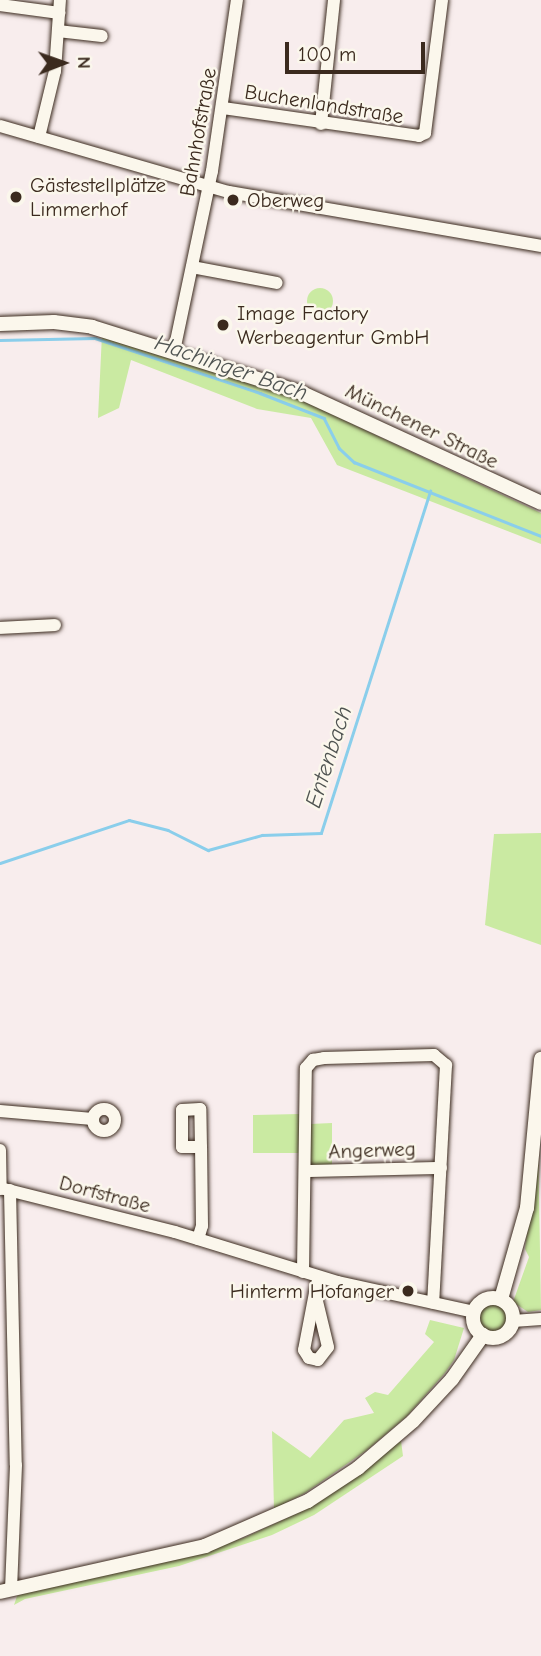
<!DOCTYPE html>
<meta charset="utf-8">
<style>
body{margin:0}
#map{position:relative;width:541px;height:1656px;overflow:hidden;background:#f8eded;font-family:"Comic Neue",sans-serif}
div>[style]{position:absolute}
.green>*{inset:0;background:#caeaa2}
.round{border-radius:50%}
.stream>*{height:2.5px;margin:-1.25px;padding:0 1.25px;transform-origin:1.25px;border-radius:1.25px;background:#8aceeb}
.roads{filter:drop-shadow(0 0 2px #3b2a1e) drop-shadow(0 0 2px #3b2a1e)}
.minor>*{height:12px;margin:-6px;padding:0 6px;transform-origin:6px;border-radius:6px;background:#fbf7ec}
.minor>.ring{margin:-6px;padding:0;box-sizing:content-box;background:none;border:12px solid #fbf7ec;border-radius:50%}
.major>*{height:14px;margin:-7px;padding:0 7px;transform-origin:7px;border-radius:7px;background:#fbf7ec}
.major>.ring{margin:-7px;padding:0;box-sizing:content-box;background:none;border:14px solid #fbf7ec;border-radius:50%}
.dots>*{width:19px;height:19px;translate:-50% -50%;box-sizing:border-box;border:4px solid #fbf7ec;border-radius:50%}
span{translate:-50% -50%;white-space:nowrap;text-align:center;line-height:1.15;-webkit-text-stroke:5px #fbf7ec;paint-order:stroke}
.street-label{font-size:21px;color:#3b2a1e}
.poi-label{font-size:21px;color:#3b2a1e}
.left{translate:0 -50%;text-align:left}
.right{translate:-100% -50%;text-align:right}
.water-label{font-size:23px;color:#4f5351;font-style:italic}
.north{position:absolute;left:28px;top:28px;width:70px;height:70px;-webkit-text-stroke:5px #fbf7ec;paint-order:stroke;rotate:89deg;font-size:19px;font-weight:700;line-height:28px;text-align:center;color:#3b2a1e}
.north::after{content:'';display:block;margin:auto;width:24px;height:32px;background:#3b2a1e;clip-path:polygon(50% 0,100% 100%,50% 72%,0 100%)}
.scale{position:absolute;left:285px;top:42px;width:140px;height:32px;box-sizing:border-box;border:4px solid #3b2a1e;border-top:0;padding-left:9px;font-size:21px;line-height:24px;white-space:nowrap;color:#3b2a1e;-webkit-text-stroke:5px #fbf7ec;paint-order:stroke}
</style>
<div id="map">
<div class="green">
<i class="round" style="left:307px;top:288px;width:26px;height:26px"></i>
<i style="clip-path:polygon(102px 334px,297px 398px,541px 513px,541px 544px,337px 465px,311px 418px,257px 409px,131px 360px,119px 408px,98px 418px)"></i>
<i style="clip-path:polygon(541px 833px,541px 945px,485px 925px,494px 834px)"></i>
<i style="clip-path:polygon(299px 1114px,299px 1153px,253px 1153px,253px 1115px)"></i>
<i style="clip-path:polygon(332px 1123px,332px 1167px,310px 1167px,310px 1124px)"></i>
<i style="clip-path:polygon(538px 1135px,541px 1310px,528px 1312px,513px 1302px,529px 1257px,525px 1249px)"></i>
<i class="round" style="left:478px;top:1303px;width:30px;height:30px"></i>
<i style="clip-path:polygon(430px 1320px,464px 1328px,454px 1360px,445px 1373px,407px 1416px,367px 1450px,305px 1493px,274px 1509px,272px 1431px,310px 1458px,344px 1420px,374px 1413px,365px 1398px,375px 1392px,388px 1395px,434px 1342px,425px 1334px)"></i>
<i style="clip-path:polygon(401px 1441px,403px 1456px,314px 1515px,272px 1535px,179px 1566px,25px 1599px,14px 1605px,17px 1596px,34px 1589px,186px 1557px,246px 1537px,300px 1512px)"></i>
</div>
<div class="stream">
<i style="left:0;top:340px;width:95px;rotate:-1.2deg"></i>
<i style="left:95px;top:338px;width:174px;rotate:18.4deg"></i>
<i style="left:260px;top:393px;width:69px;rotate:21.3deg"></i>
<i style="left:324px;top:418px;width:34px;rotate:63deg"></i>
<i style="left:339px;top:448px;width:21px;rotate:43deg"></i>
<i style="left:354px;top:462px;width:201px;rotate:21.6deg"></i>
<i style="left:0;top:863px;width:136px;rotate:-18.4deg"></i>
<i style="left:129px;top:820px;width:40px;rotate:14.4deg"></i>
<i style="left:168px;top:830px;width:45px;rotate:26.6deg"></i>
<i style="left:208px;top:850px;width:56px;rotate:-15.5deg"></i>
<i style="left:262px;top:835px;width:59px;rotate:-1.9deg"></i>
<i style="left:321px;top:833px;width:359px;rotate:-72.3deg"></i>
</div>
<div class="roads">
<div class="minor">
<i style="left:0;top:5px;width:60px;rotate:7.7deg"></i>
<i style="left:58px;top:31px;width:44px;rotate:6.5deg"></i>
<i style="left:223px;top:108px;width:198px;rotate:8.1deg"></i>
<i style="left:419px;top:136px;width:7px;rotate:-27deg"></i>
<i style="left:425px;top:133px;width:134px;rotate:-82.7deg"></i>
<i style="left:321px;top:124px;width:125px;rotate:-84deg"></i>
<i style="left:0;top:126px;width:238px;rotate:16.1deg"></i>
<i style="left:229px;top:192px;width:317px;rotate:9.8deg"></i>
<i style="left:39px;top:137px;width:68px;rotate:-76.4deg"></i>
<i style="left:55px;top:71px;width:71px;rotate:-86deg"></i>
<i style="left:192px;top:267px;width:86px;rotate:10.7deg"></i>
<i style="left:174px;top:351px;width:184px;rotate:-78.1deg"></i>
<i style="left:212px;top:171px;width:173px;rotate:-81.7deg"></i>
<i style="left:0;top:628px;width:55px;rotate:-3.1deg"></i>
<i class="ring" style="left:93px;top:1109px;width:10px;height:10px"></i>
<i style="left:0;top:1111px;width:93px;rotate:4.9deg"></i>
<i style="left:0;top:1150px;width:39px;rotate:89deg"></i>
<i style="left:305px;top:1171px;width:136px;rotate:-1.3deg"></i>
<i style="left:0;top:1188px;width:180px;rotate:14.1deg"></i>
<i style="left:175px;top:1232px;width:170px;rotate:17.1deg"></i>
<i style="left:338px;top:1282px;width:139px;rotate:12.4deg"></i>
<i style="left:10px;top:1190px;width:275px;rotate:88.8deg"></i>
<i style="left:16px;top:1465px;width:125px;rotate:92.3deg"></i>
<i style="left:198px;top:1239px;width:14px;rotate:-73deg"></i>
<i style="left:202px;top:1226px;width:78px;rotate:-90.7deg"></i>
<i style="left:201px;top:1148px;width:39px;rotate:-91deg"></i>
<i style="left:200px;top:1109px;width:18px;rotate:177deg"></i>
<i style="left:182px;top:1110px;width:37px;rotate:90deg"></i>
<i style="left:182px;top:1147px;width:19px"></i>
<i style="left:303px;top:1272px;width:204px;rotate:-89.2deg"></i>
<i style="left:306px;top:1068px;width:11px;rotate:-49deg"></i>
<i style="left:313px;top:1060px;width:11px;rotate:-10deg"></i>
<i style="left:324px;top:1058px;width:110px;rotate:-1.6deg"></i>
<i style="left:434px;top:1055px;width:16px;rotate:40deg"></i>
<i style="left:446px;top:1065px;width:238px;rotate:93.1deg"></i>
<i style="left:315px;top:1293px;width:58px;rotate:100.9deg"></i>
<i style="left:304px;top:1350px;width:9px;rotate:58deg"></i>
<i style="left:309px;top:1358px;width:9px;rotate:13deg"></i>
<i style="left:318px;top:1360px;width:16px;rotate:-52deg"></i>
<i style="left:328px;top:1347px;width:56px;rotate:-103.5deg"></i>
<i style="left:315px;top:1293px;width:16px;rotate:-76deg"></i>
<i style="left:513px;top:1321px;width:28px;rotate:-4deg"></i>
</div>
<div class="major">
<i style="left:0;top:324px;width:54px;rotate:-2.1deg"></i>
<i style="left:54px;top:322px;width:38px;rotate:7deg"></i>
<i style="left:92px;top:327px;width:218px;rotate:17.4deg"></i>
<i style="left:300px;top:392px;width:265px;rotate:24.7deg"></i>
<i class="ring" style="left:473px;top:1298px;width:26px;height:26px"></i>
<i style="left:501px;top:1299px;width:95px;rotate:-74.1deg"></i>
<i style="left:527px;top:1208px;width:150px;rotate:-84.6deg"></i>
<i style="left:0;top:1592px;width:210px;rotate:-12.6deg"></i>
<i style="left:205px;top:1546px;width:112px;rotate:-23.6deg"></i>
<i style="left:308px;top:1501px;width:60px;rotate:-33.4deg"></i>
<i style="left:358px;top:1468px;width:72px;rotate:-40.5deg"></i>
<i style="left:413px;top:1421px;width:57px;rotate:-47.1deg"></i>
<i style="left:452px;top:1379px;width:54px;rotate:-54.8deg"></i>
</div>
</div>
<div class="dots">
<i style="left:16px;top:197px;background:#3b2a1e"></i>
<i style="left:233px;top:200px;background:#3b2a1e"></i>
<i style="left:223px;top:325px;background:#3b2a1e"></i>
<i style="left:408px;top:1291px;background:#3b2a1e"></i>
</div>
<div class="street-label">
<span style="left:324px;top:104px;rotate:9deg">Buchenlandstraße</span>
<span style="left:198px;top:132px;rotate:-80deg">Bahnhofstraße</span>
<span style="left:422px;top:426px;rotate:26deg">Münchener Straße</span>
<span style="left:372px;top:1150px;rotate:-2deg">Angerweg</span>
<span style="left:105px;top:1194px;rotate:15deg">Dorfstraße</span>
</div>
<div class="poi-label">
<span class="left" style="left:30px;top:197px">Gästestellplätze<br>Limmerhof</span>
<span class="left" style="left:247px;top:200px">Oberweg</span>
<span class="left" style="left:237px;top:325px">Image Factory<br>Werbeagentur GmbH</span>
<span class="right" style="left:394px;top:1291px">Hinterm Hofanger</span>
</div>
<div class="water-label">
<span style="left:231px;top:368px;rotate:19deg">Hachinger Bach</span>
<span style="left:329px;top:757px;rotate:-72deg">Entenbach</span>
</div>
<div class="north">N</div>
<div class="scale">100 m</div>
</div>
